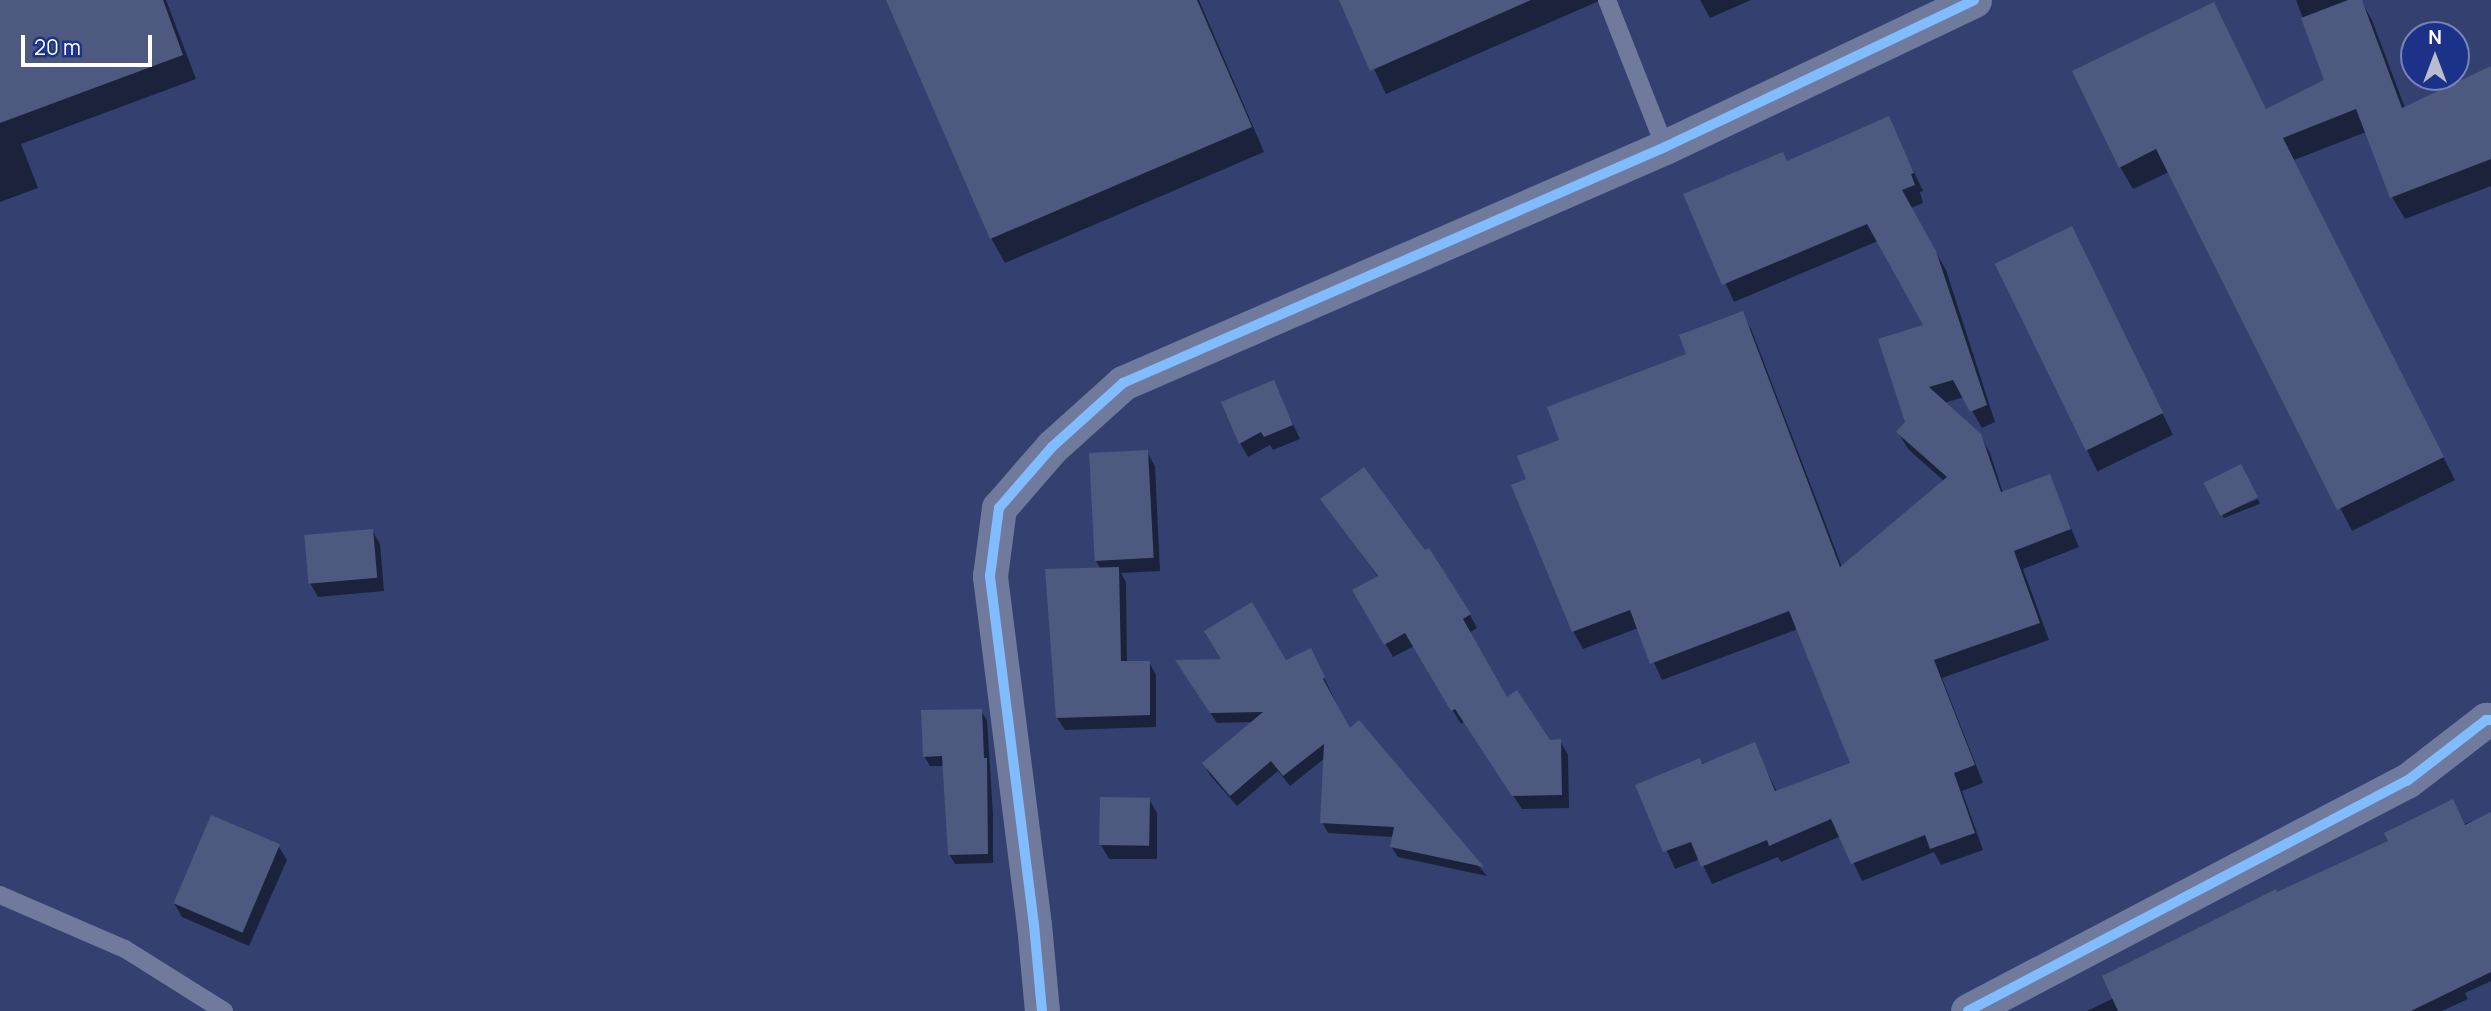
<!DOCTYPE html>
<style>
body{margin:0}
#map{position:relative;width:2491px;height:1011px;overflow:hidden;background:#344170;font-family:Manrope,sans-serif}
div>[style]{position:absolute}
.shadow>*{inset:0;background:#0007;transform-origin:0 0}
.building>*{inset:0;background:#4e597f;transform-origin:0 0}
.service>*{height:18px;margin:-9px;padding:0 9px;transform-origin:9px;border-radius:9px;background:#707a9d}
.minor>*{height:35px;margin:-17.5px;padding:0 17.5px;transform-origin:17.5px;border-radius:17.5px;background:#707a9d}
.cycleway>*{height:10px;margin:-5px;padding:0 5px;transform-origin:5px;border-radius:5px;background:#80bcff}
span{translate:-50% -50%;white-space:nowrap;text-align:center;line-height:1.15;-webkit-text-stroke:6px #1c3289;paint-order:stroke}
.north{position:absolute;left:2400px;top:21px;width:70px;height:70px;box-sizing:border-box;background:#1c3289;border:2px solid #7784b8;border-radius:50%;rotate:0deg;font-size:19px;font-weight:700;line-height:28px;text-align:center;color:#fff}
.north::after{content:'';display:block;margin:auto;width:24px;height:32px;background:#b8bccd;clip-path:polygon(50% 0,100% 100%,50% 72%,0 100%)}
.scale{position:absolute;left:21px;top:35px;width:131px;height:32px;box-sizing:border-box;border:4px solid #fff;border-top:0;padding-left:9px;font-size:21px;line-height:24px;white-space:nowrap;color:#fff;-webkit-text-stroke:5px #1c3289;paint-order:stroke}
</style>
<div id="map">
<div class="shadow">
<i style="clip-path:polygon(0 0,166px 0,196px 79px,21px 144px,38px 188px,0 202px)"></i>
<i style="clip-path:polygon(888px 0,1199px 0,1264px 152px,1005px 263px,991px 238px)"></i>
<i style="clip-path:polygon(1341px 0,1599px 0,1599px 1px,1386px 94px)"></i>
<i style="clip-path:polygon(1700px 0,1751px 0,1710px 18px)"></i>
<i style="clip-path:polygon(2296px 0,2361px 0,2372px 20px,2405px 108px,2491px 68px,2491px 186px,2405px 219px,2392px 197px,2366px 132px,2294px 160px,2455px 480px,2352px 531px,2169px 172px,2133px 189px,2120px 167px,2213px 4px,2267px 111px,2326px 81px)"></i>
<i style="clip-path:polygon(1888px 118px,1923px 191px,1920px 192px,1923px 203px,1911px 208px,1946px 270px,1995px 422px,1982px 428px,1964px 397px,1944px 403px,1980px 435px,1990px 453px,2003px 493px,2049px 476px,2079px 547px,2023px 569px,2049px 640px,1942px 678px,1983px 783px,1962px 791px,1983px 850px,1941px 865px,1934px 852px,1862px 881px,1841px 836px,1781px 862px,1778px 857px,1712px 884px,1700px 859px,1675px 869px,1638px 786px,1754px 745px,1777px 792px,1852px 764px,1798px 629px,1662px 680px,1638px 628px,1583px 649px,1573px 631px,1528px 480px,1561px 441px,1689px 355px,1742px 313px,1752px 331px,1842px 567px,1944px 481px,1908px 449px,1898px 432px,1907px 423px,1925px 326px,1878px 241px,1734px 302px,1686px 195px,1787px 163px)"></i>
<i style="left:2072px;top:228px;width:230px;height:84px;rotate:64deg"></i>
<i style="clip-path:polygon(1273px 382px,1300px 439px,1273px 450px,1270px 445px,1248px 457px,1240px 443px)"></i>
<i style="clip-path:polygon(1147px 452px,1155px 466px,1160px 571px,1121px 573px,1126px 582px,1127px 663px,1149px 662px,1156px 675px,1156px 727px,1065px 730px,1057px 718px,1101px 569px,1095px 560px)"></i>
<i style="clip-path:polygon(1322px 499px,1470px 615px,1477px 628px,1469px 633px,1507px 699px,1550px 742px,1560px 741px,1568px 755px,1569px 808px,1522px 809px,1464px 722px,1461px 724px,1414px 646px,1393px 657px,1355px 591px,1378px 577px)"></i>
<i style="left:2258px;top:499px;width:5px;height:39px;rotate:68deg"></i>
<i style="clip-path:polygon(372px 530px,380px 544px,384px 591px,318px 597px,310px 583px)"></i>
<i style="clip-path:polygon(1316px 661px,1350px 731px,1359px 723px,1487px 876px,1398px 857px,1391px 846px,1393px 837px,1328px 833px,1322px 822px,1325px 758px,1290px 786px,1278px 771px,1237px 806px,1210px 775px,1204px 764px,1253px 722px,1217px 723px,1183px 671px)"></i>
<i style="clip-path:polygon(981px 711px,987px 720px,993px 814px,993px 863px,955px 864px,949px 854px,944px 766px,930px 766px,924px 756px)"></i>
<i style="clip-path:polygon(1149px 799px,1157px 813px,1157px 859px,1109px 859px,1101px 845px)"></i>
<i style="clip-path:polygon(2491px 814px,2491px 981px,2465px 993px,2468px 999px,2442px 1011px,2087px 1011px,2114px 998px,2277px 895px)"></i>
<i style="clip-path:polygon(279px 847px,287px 860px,249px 946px,182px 917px,174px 903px)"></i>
</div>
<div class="building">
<i style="clip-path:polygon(0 0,163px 0,183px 55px,0 123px)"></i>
<i style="clip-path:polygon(886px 0,1197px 0,1252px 127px,990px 239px)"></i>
<i style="clip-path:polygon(1339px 0,1531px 0,1370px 71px)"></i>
<i style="clip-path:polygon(2348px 0,2362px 0,2402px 108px,2491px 66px,2491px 159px,2390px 198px,2356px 109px,2283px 138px,2444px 457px,2337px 510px,2156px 149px,2119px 168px,2072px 71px,2214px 2px,2266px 109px,2324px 80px,2301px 18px)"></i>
<i style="clip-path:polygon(1889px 116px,1914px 173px,1911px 174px,1915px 185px,1902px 190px,1936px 251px,1987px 405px,1970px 412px,1953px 380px,1929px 387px,1981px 434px,2001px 492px,2050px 474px,2071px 529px,2014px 551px,2040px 623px,1934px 660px,1975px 765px,1954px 773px,1975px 833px,1930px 849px,1925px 835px,1851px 864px,1831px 819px,1769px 846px,1767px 840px,1701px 867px,1691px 842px,1663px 852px,1635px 785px,1700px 758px,1702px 764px,1755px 742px,1775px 791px,1850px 763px,1789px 611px,1650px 664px,1630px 610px,1572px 632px,1511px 485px,1526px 479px,1517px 456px,1559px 440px,1547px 407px,1686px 354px,1679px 335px,1743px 311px,1840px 567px,1947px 477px,1896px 432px,1905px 422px,1878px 339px,1923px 325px,1867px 224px,1722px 285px,1683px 194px,1783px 152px,1787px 161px)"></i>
<i style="left:2072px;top:226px;width:208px;height:86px;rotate:64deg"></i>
<i style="clip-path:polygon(1274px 380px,1293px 425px,1264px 437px,1261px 432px,1239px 444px,1221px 402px)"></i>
<i style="left:1148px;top:450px;width:108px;height:59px;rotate:87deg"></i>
<i style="left:2241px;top:464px;width:37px;height:42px;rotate:63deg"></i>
<i style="clip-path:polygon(1364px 467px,1425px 550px,1429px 548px,1471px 614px,1463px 619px,1507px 697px,1517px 690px,1550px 740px,1561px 739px,1562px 795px,1512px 796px,1455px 709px,1451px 711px,1405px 633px,1384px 645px,1352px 590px,1378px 576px,1320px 499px)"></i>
<i style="left:373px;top:529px;width:49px;height:69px;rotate:85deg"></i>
<i style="clip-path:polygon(1119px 567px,1121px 661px,1150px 661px,1150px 715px,1056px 718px,1045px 569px)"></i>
<i style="clip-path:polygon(1252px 602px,1286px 660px,1311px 648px,1325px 677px,1323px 679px,1350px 728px,1359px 720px,1484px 867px,1390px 847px,1394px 827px,1320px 823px,1324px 744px,1283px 776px,1271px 761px,1230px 796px,1202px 763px,1263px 712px,1210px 713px,1175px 660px,1221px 659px,1204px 631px)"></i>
<i style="clip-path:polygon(982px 709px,984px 758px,987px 758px,988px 854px,948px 855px,942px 756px,923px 757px,921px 710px)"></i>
<i style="left:1100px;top:797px;width:50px;height:48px;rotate:1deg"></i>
<i style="clip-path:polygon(2453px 799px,2465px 825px,2491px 812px,2491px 972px,2411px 1011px,2118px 1011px,2102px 976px,2276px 889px,2277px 892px,2388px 841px,2384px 833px)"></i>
<i style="left:211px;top:815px;width:75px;height:96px;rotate:23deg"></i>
</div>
<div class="service">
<i style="left:1607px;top:0;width:158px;rotate:68.5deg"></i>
<i style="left:0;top:895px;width:136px;rotate:23.4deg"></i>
<i style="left:125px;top:949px;width:117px;rotate:32.1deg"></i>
</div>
<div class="minor">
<i style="left:1042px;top:1011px;width:86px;rotate:-95.3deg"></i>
<i style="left:1034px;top:925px;width:352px;rotate:-97.2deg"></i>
<i style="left:990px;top:576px;width:69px;rotate:-82.5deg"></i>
<i style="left:999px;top:508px;width:81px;rotate:-49deg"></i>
<i style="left:1052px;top:447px;width:96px;rotate:-42deg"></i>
<i style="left:1123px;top:383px;width:591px;rotate:-23.53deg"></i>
<i style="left:1665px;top:147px;width:342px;rotate:-25.4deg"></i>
<i style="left:1968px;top:1011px;width:496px;rotate:-27.7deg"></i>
<i style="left:2407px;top:781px;width:100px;rotate:-37.7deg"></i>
<i style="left:2486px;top:720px;width:5px"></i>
</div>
<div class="cycleway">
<i style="left:1042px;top:1011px;width:86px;rotate:-95.3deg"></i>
<i style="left:1034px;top:925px;width:352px;rotate:-97.2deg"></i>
<i style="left:990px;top:576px;width:69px;rotate:-82.5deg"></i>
<i style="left:999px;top:508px;width:81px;rotate:-49deg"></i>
<i style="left:1052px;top:447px;width:96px;rotate:-42deg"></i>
<i style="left:1123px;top:383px;width:591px;rotate:-23.53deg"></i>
<i style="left:1665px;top:147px;width:342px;rotate:-25.4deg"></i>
<i style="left:1968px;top:1011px;width:496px;rotate:-27.7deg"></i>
<i style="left:2407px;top:781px;width:100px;rotate:-37.7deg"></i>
<i style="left:2486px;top:720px;width:5px"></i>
</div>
<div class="north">N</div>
<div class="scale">20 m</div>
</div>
